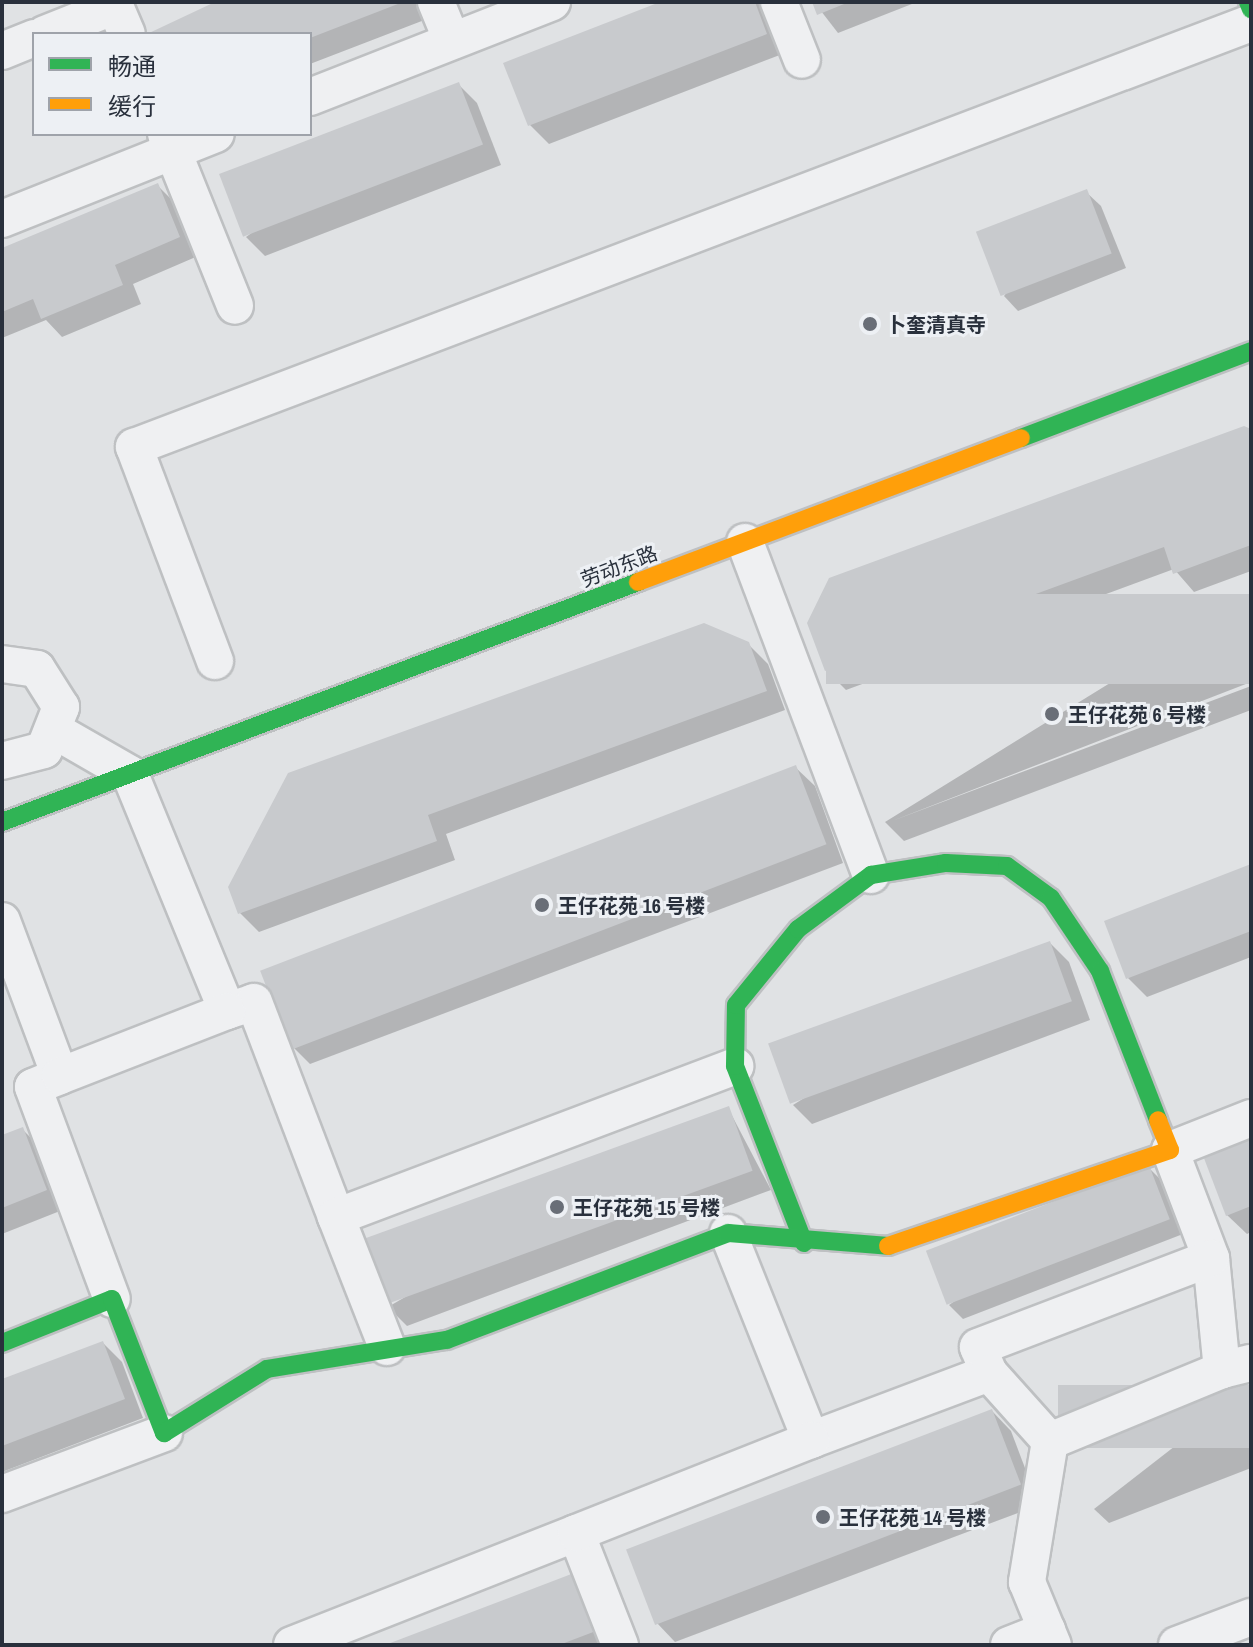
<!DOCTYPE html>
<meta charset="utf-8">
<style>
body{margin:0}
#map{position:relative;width:1253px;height:1647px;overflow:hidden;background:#e0e2e4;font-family:"Archivo Narrow","Noto Sans SC",sans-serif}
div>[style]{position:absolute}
.shadow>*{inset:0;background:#0003}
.building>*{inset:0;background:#c8cacd;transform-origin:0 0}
.roads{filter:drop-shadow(2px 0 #bec0c2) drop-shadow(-2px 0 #bec0c2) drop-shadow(0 2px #bec0c2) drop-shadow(0 -2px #bec0c2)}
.street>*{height:36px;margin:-18px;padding:0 18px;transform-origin:18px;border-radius:18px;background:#eff0f2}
.fast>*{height:18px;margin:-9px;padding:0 9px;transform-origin:9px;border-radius:9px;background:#30b455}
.slow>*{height:18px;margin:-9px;padding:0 9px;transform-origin:9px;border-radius:9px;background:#ff9f0a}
.dots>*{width:22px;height:22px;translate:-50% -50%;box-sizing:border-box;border:4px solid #edf0f4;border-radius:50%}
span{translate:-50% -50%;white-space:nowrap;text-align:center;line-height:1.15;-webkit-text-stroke:6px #edf0f4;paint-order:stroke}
.poi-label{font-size:20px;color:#29303c;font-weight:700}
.left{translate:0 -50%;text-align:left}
.street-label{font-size:20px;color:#29303c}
.frame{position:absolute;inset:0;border:4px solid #29303c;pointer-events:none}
.legend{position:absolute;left:32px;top:32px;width:280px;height:104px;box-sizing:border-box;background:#edf0f4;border:2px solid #9fa3aa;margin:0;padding:10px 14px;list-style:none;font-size:24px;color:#29303c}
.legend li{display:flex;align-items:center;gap:16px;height:40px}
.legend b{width:40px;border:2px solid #9fa3aa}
</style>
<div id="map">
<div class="shadow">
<i style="clip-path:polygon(221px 2px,420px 2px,427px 19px,310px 64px,310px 34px,149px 34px)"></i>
<i style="clip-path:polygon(666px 2px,765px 2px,785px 53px,549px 144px,530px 125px)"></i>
<i style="clip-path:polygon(814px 2px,917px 2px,838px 33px)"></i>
<i style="clip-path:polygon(458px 84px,477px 103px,501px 165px,265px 256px,246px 237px)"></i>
<i style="clip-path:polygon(158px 186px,177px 205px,198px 256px,133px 284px,141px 304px,62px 337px,46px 320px,2px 338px,2px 250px)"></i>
<i style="clip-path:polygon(1086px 192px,1101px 206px,1126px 268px,1018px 311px,1004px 296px)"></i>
<i style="clip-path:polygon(1251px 431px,1251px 571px,1194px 592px,1174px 569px,846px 690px,826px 670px)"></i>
<i style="clip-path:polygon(1251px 596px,1251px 682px,892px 821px,1251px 686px,1251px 710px,904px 841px,885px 822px)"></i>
<i style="clip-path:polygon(748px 644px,768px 664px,785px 710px,446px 834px,455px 860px,259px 932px,240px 913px)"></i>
<i style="clip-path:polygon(795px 767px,815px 786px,843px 863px,310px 1064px,291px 1045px)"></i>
<i style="clip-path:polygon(1251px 867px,1251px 957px,1147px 997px,1128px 978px)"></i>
<i style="clip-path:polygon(1050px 943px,1069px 962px,1090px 1020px,812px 1124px,793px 1105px)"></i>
<i style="clip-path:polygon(728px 1108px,771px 1190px,407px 1326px,388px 1307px)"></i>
<i style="clip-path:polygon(22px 1129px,42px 1149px,65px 1209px,2px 1234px,2px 1137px)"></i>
<i style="clip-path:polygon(1251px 1138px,1251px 1232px,1247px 1234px,1227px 1215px)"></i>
<i style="clip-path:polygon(1148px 1167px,1163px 1182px,1183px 1234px,963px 1319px,949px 1305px)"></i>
<i style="clip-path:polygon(103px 1343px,122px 1362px,143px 1418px,2px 1472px,2px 1381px)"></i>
<i style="clip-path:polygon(1251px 1387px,1251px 1468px,1109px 1523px,1094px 1509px)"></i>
<i style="clip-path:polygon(992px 1411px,1011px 1431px,1039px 1505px,675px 1642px,656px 1622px)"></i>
<i style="clip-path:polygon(574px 1576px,612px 1645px,390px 1645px)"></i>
</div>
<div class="building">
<i style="clip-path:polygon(215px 2px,403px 2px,310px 38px,147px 34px)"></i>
<i style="clip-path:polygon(660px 2px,755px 2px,767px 34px,528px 126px,503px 63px)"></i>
<i style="clip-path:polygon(812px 2px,849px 2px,817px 15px)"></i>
<i style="left:459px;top:82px;width:67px;height:257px;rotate:69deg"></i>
<i style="clip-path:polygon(158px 183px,180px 237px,115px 265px,123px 285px,41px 319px,33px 299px,2px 312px,2px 248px)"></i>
<i style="left:1087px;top:189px;width:69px;height:119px;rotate:69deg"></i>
<i style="clip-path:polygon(1244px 426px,1251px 429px,1251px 545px,1173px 574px,1164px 547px,825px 671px,807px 623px,829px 578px)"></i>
<i style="left:1251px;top:594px;width:90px;height:425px;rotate:90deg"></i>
<i style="clip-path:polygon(704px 623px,749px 642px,767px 691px,428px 815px,437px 841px,238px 914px,228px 887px,288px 773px)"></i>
<i style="left:796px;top:765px;width:85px;height:574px;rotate:69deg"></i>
<i style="clip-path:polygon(1251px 864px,1251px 931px,1126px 979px,1104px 921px)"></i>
<i style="left:1050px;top:941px;width:64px;height:300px;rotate:70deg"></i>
<i style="left:729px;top:1106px;width:69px;height:392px;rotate:70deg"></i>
<i style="clip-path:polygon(23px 1127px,47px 1190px,2px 1208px,2px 1135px)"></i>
<i style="clip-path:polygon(1251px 1136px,1251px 1206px,1226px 1216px,1202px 1153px)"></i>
<i style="left:1149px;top:1165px;width:58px;height:239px;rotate:69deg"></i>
<i style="clip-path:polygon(103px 1341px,125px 1399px,2px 1446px,2px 1379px)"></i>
<i style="left:1251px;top:1385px;width:63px;height:193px;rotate:90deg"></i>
<i style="left:992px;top:1409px;width:81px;height:392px;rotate:69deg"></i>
<i style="clip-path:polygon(574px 1573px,596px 1631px,559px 1645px,385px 1645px)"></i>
</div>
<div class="roads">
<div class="street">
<i style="left:436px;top:2px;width:42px;rotate:67.7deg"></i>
<i style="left:779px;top:2px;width:62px;rotate:68.4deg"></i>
<i style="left:45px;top:34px;width:75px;rotate:-21.8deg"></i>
<i style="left:115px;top:6px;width:30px;rotate:67deg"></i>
<i style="left:2px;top:51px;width:35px;rotate:-22deg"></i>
<i style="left:310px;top:97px;width:260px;rotate:-21.4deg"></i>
<i style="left:166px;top:134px;width:185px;rotate:68.1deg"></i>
<i style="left:2px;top:219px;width:230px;rotate:-21.7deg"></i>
<i style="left:745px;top:542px;width:356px;rotate:69.3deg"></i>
<i style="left:215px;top:661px;width:229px;rotate:-110.7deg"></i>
<i style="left:134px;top:447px;width:1195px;rotate:-20.79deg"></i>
<i style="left:2px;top:664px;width:35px;rotate:8deg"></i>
<i style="left:37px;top:669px;width:45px;rotate:57.7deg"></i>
<i style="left:61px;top:707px;width:46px;rotate:111.6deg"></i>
<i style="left:44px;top:750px;width:43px;rotate:165.3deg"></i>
<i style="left:57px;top:732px;width:84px;rotate:29.9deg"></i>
<i style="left:130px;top:774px;width:256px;rotate:67.7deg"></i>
<i style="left:227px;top:1011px;width:28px;rotate:-18deg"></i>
<i style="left:254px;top:1002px;width:230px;rotate:69.1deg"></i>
<i style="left:2px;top:921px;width:165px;rotate:69.5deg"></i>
<i style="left:60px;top:1076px;width:29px;rotate:158deg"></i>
<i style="left:33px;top:1087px;width:226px;rotate:69.6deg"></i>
<i style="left:60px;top:1076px;width:179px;rotate:-21.3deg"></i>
<i style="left:1251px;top:1118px;width:87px;rotate:158.4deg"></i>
<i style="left:1170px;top:1150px;width:116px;rotate:69.2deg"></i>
<i style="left:1211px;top:1258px;width:113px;rotate:84.4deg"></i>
<i style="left:1222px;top:1370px;width:30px;rotate:-14deg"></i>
<i style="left:728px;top:1233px;width:223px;rotate:68.2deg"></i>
<i style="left:811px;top:1440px;width:190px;rotate:-20.6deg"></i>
<i style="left:989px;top:1373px;width:28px;rotate:-113deg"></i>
<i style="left:978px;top:1347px;width:249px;rotate:-20.9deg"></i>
<i style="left:387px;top:1347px;width:140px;rotate:-111.4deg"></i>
<i style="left:336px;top:1217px;width:427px;rotate:-20.7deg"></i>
<i style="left:989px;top:1373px;width:91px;rotate:48.1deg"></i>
<i style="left:1050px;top:1441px;width:186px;rotate:-22.4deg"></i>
<i style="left:1050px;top:1441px;width:143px;rotate:99.3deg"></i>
<i style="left:1027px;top:1582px;width:68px;rotate:67.6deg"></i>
<i style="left:2px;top:1494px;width:173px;rotate:-20.6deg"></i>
<i style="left:292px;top:1645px;width:305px;rotate:-21.5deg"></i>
<i style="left:620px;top:1645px;width:120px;rotate:-111.4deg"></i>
<i style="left:576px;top:1533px;width:253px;rotate:-21.6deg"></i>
<i style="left:1009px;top:1645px;width:41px;rotate:-21.5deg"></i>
<i style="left:1177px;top:1645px;width:79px;rotate:-20.7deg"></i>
</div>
<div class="fast">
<i style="left:1248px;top:2px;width:8px;rotate:67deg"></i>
<i style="left:1021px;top:438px;width:246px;rotate:-20.7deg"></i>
<i style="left:2px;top:822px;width:680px;rotate:-20.67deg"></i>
<i style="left:804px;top:1243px;width:190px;rotate:-111.3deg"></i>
<i style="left:735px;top:1066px;width:61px;rotate:-89.1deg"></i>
<i style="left:736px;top:1005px;width:98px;rotate:-50.8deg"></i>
<i style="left:798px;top:929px;width:91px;rotate:-36.5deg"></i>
<i style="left:871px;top:875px;width:76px;rotate:-9.1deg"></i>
<i style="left:946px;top:863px;width:61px;rotate:2.8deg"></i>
<i style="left:1007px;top:866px;width:54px;rotate:36deg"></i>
<i style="left:1051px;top:898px;width:88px;rotate:56.1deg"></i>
<i style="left:1100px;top:971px;width:160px;rotate:68.7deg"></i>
<i style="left:2px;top:1343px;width:118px;rotate:-21.8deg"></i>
<i style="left:112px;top:1299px;width:144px;rotate:68.8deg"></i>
<i style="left:164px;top:1433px;width:121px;rotate:-31.9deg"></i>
<i style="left:267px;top:1369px;width:182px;rotate:-9.2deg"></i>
<i style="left:447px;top:1340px;width:301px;rotate:-20.8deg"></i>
<i style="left:728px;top:1233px;width:161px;rotate:4.6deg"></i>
</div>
<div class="slow">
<i style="left:638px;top:582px;width:409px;rotate:-20.6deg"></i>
<i style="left:888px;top:1246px;width:298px;rotate:-18.8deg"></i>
<i style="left:1170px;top:1150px;width:32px;rotate:-112deg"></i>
</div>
</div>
<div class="dots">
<i style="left:870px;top:324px;background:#696e77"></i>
<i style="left:1052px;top:714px;background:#696e77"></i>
<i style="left:542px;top:905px;background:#696e77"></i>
<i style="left:557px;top:1207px;background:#696e77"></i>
<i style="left:823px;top:1517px;background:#696e77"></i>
</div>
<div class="poi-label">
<span class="left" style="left:886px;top:324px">卜奎清真寺</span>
<span class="left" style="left:1068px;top:714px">王仔花苑 6 号楼</span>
<span class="left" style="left:558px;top:905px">王仔花苑 16 号楼</span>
<span class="left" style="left:573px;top:1207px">王仔花苑 15 号楼</span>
<span class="left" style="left:839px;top:1517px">王仔花苑 14 号楼</span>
</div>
<div class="street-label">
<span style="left:619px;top:566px;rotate:-21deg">劳动东路</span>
</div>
<div class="frame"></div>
<ul class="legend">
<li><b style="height:10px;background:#30b455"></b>畅通</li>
<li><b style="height:10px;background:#ff9f0a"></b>缓行</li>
</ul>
</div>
